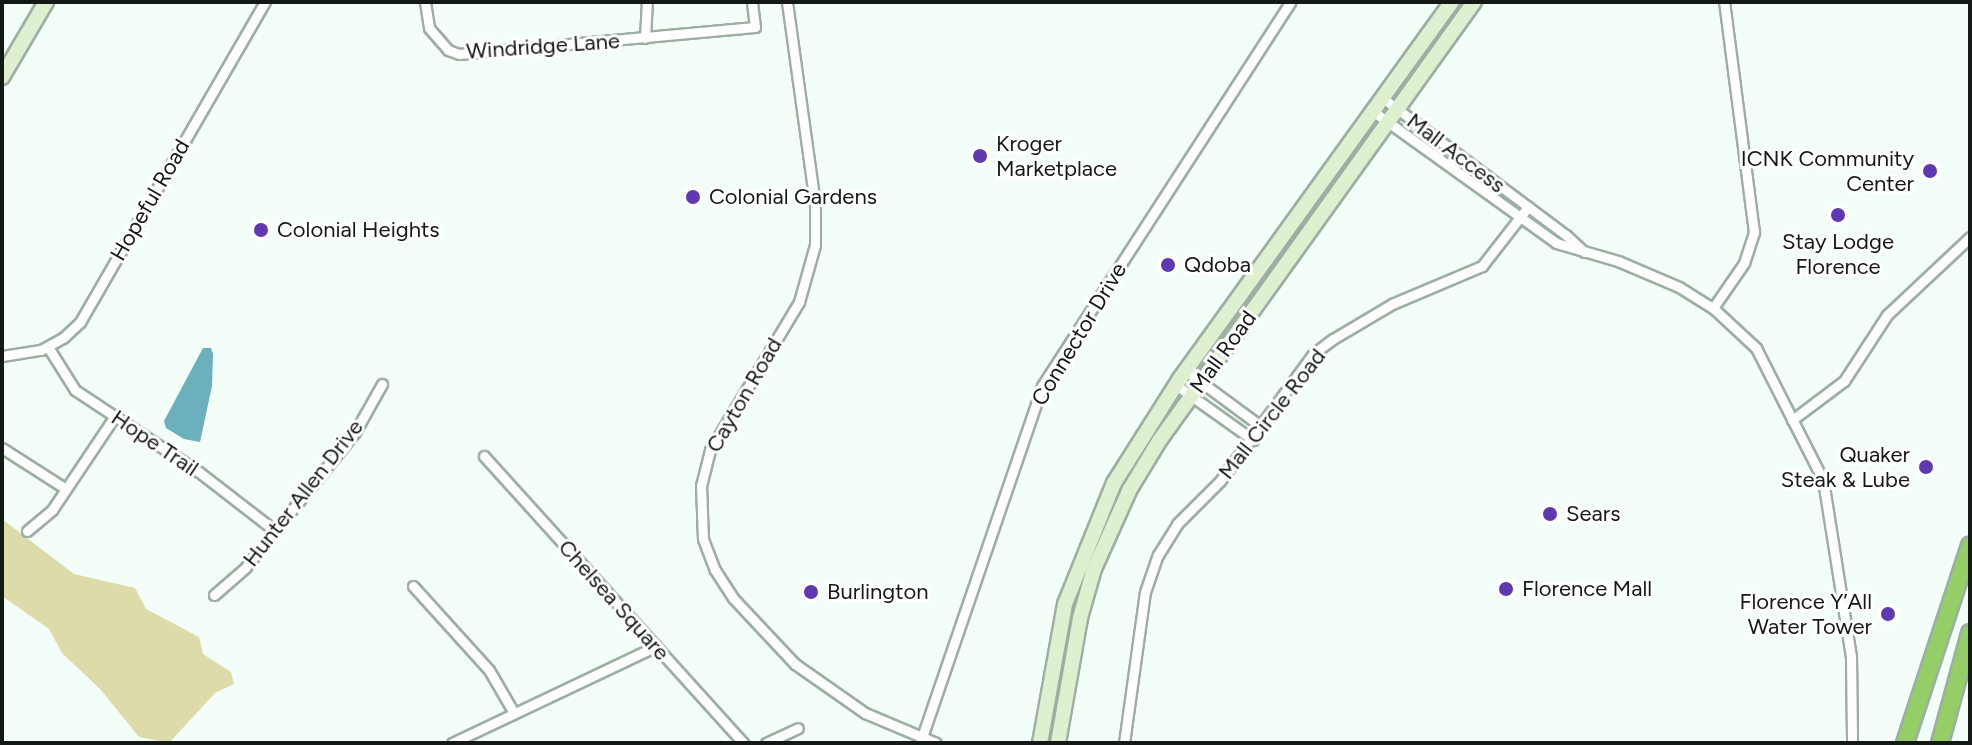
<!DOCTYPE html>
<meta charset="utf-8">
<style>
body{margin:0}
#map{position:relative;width:1972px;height:745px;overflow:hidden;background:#f3fef8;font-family:Figtree,sans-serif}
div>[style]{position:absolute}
.green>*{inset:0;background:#dddbaa}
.water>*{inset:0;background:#6cafbd}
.roads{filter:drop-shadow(2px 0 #9daea3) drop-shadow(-2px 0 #9daea3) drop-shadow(0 2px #9daea3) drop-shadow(0 -2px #9daea3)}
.minor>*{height:9px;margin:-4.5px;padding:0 4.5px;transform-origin:4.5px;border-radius:4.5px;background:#fff}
.secondary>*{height:14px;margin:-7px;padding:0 7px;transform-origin:7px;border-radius:7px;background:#dff0d1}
.motorway>*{height:16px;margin:-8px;padding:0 8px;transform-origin:8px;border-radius:8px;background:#95ce66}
.dots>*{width:22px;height:22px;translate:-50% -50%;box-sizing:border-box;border:4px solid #fff;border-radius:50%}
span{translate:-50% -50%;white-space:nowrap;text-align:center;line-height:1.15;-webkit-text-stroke:6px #fff;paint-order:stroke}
.street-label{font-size:22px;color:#131915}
.poi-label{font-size:22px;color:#131915}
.left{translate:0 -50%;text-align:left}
.right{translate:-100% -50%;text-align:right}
.frame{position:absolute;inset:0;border:4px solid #131915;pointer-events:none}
</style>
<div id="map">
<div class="green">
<i style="clip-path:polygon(2px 519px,74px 574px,135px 588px,146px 609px,199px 637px,203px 654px,231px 672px,234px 684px,215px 693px,169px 743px,139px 737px,100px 689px,62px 653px,49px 629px,2px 596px)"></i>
</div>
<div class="water">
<i style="clip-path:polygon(203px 348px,211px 348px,213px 354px,212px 386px,200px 442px,184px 439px,166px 428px,164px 421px)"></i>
</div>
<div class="roads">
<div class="minor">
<i style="left:425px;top:2px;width:26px;rotate:81deg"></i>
<i style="left:429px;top:28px;width:29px;rotate:49deg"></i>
<i style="left:448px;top:50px;width:12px;rotate:20deg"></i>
<i style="left:459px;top:54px;width:297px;rotate:-5.2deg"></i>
<i style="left:755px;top:27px;width:25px;rotate:-97deg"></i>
<i style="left:787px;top:2px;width:205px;rotate:82.1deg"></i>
<i style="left:815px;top:205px;width:40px;rotate:90deg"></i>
<i style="left:815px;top:245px;width:59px;rotate:105.7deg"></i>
<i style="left:799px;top:302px;width:173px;rotate:121deg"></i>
<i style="left:710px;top:450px;width:36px;rotate:104deg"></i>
<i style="left:701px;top:485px;width:54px;rotate:87.9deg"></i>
<i style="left:703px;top:539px;width:33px;rotate:69deg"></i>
<i style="left:715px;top:570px;width:33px;rotate:57deg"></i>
<i style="left:733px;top:598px;width:91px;rotate:46.8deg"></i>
<i style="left:795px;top:664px;width:85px;rotate:35deg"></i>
<i style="left:865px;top:713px;width:77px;rotate:22.9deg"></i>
<i style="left:645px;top:38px;width:36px;rotate:-87deg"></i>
<i style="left:1384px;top:99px;width:227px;rotate:36.8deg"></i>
<i style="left:1566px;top:235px;width:25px;rotate:43deg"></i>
<i style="left:1374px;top:112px;width:224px;rotate:35.7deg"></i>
<i style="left:1556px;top:243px;width:65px;rotate:16.2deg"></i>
<i style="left:1618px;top:261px;width:66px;rotate:23.1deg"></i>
<i style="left:1679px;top:287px;width:40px;rotate:32deg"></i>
<i style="left:1713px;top:308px;width:59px;rotate:42.9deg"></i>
<i style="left:1756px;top:348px;width:148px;rotate:63.1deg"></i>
<i style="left:1823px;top:480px;width:178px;rotate:81deg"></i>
<i style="left:1851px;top:656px;width:87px;rotate:89.3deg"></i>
<i style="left:1713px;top:308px;width:55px;rotate:-55.4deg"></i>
<i style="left:1744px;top:263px;width:33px;rotate:-72deg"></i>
<i style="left:1754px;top:232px;width:232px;rotate:-97.4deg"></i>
<i style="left:48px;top:347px;width:51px;rotate:57.9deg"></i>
<i style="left:75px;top:390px;width:149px;rotate:33.5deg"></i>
<i style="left:199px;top:472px;width:95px;rotate:37.7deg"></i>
<i style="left:2px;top:356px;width:39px;rotate:-9deg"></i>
<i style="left:41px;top:350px;width:25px;rotate:-29deg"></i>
<i style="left:63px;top:338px;width:23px;rotate:-43deg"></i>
<i style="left:80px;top:322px;width:370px;rotate:-60deg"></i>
<i style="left:1186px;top:371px;width:94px;rotate:36.4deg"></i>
<i style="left:1176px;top:385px;width:95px;rotate:35.5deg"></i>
<i style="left:1792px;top:420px;width:65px;rotate:-36.9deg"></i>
<i style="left:1844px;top:381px;width:79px;rotate:-56.9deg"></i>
<i style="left:1887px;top:315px;width:114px;rotate:-43.2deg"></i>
<i style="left:2px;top:448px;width:76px;rotate:32.6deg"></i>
<i style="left:484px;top:456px;width:387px;rotate:47.9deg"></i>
<i style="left:27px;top:531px;width:33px;rotate:-40deg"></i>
<i style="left:52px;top:510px;width:113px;rotate:-56.2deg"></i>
<i style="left:413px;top:586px;width:113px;rotate:47.9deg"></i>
<i style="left:489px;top:670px;width:50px;rotate:59.8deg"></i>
<i style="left:214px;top:595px;width:41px;rotate:-41.1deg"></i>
<i style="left:245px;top:568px;width:175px;rotate:-51deg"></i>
<i style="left:355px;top:432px;width:55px;rotate:-60.6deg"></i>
<i style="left:452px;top:743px;width:226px;rotate:-25.4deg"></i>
<i style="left:766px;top:743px;width:35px;rotate:-25deg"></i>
<i style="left:920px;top:743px;width:377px;rotate:-71.1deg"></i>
<i style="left:1042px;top:386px;width:457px;rotate:-57.1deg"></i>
<i style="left:1124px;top:743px;width:152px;rotate:-82.1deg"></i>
<i style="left:1145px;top:592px;width:39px;rotate:-71deg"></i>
<i style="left:1158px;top:555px;width:36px;rotate:-58deg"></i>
<i style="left:1177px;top:524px;width:61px;rotate:-45deg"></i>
<i style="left:1220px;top:481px;width:157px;rotate:-53.8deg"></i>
<i style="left:1313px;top:354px;width:25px;rotate:-37deg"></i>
<i style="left:1333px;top:339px;width:69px;rotate:-30.7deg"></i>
<i style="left:1392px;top:304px;width:98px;rotate:-22.9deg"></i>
<i style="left:1482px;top:266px;width:75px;rotate:-52.1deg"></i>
</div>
<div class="secondary">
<i style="left:2px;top:77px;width:87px;rotate:-59.6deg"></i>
<i style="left:1040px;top:743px;width:141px;rotate:-79.8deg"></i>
<i style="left:1065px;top:604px;width:131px;rotate:-68deg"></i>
<i style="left:1114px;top:483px;width:122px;rotate:-57.7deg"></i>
<i style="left:1179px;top:380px;width:466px;rotate:-54.2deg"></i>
<i style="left:1058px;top:743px;width:127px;rotate:-80deg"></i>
<i style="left:1080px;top:618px;width:51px;rotate:-74.1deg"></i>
<i style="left:1094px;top:569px;width:88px;rotate:-65.8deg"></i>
<i style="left:1130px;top:489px;width:56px;rotate:-58.9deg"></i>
<i style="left:1159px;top:441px;width:540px;rotate:-54.34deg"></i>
</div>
<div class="motorway">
<i style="left:1905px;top:743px;width:208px;rotate:-71.8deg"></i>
<i style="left:1940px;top:743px;width:114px;rotate:-74.7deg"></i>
</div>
</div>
<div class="dots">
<i style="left:980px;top:156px;background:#5f39b2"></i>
<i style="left:1930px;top:171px;background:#5f39b2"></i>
<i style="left:693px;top:197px;background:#5f39b2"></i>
<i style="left:1838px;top:215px;background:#5f39b2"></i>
<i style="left:261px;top:230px;background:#5f39b2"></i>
<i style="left:1168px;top:265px;background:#5f39b2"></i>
<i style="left:1926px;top:467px;background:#5f39b2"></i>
<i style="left:1550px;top:514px;background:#5f39b2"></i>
<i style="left:1506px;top:589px;background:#5f39b2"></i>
<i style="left:811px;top:592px;background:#5f39b2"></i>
<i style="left:1888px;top:614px;background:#5f39b2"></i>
</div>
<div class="street-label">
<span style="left:543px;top:46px;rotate:-4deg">Windridge Lane</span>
<span style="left:1456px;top:153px;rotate:37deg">Mall Access</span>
<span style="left:150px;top:200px;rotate:-60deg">Hopeful Road</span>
<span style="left:1079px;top:334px;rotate:-59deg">Connector Drive</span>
<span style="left:1223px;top:352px;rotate:-54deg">Mall Road</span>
<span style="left:744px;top:395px;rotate:-60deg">Cayton Road</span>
<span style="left:1272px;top:414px;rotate:-52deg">Mall Circle Road</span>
<span style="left:155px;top:443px;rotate:34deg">Hope Trail</span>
<span style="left:303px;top:493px;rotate:-52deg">Hunter Allen Drive</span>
<span style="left:614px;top:600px;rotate:48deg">Chelsea Square</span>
</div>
<div class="poi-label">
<span class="left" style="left:996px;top:156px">Kroger<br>Marketplace</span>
<span class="right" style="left:1914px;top:171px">ICNK Community<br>Center</span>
<span class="left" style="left:709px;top:197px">Colonial Gardens</span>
<span class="left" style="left:277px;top:230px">Colonial Heights</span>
<span style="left:1838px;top:254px">Stay Lodge<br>Florence</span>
<span class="left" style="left:1184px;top:265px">Qdoba</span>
<span class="right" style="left:1910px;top:467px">Quaker<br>Steak &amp; Lube</span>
<span class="left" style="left:1566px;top:514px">Sears</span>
<span class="left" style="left:1522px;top:589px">Florence Mall</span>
<span class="left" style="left:827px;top:592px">Burlington</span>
<span class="right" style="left:1872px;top:614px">Florence Y’All<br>Water Tower</span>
</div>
<div class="frame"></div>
</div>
